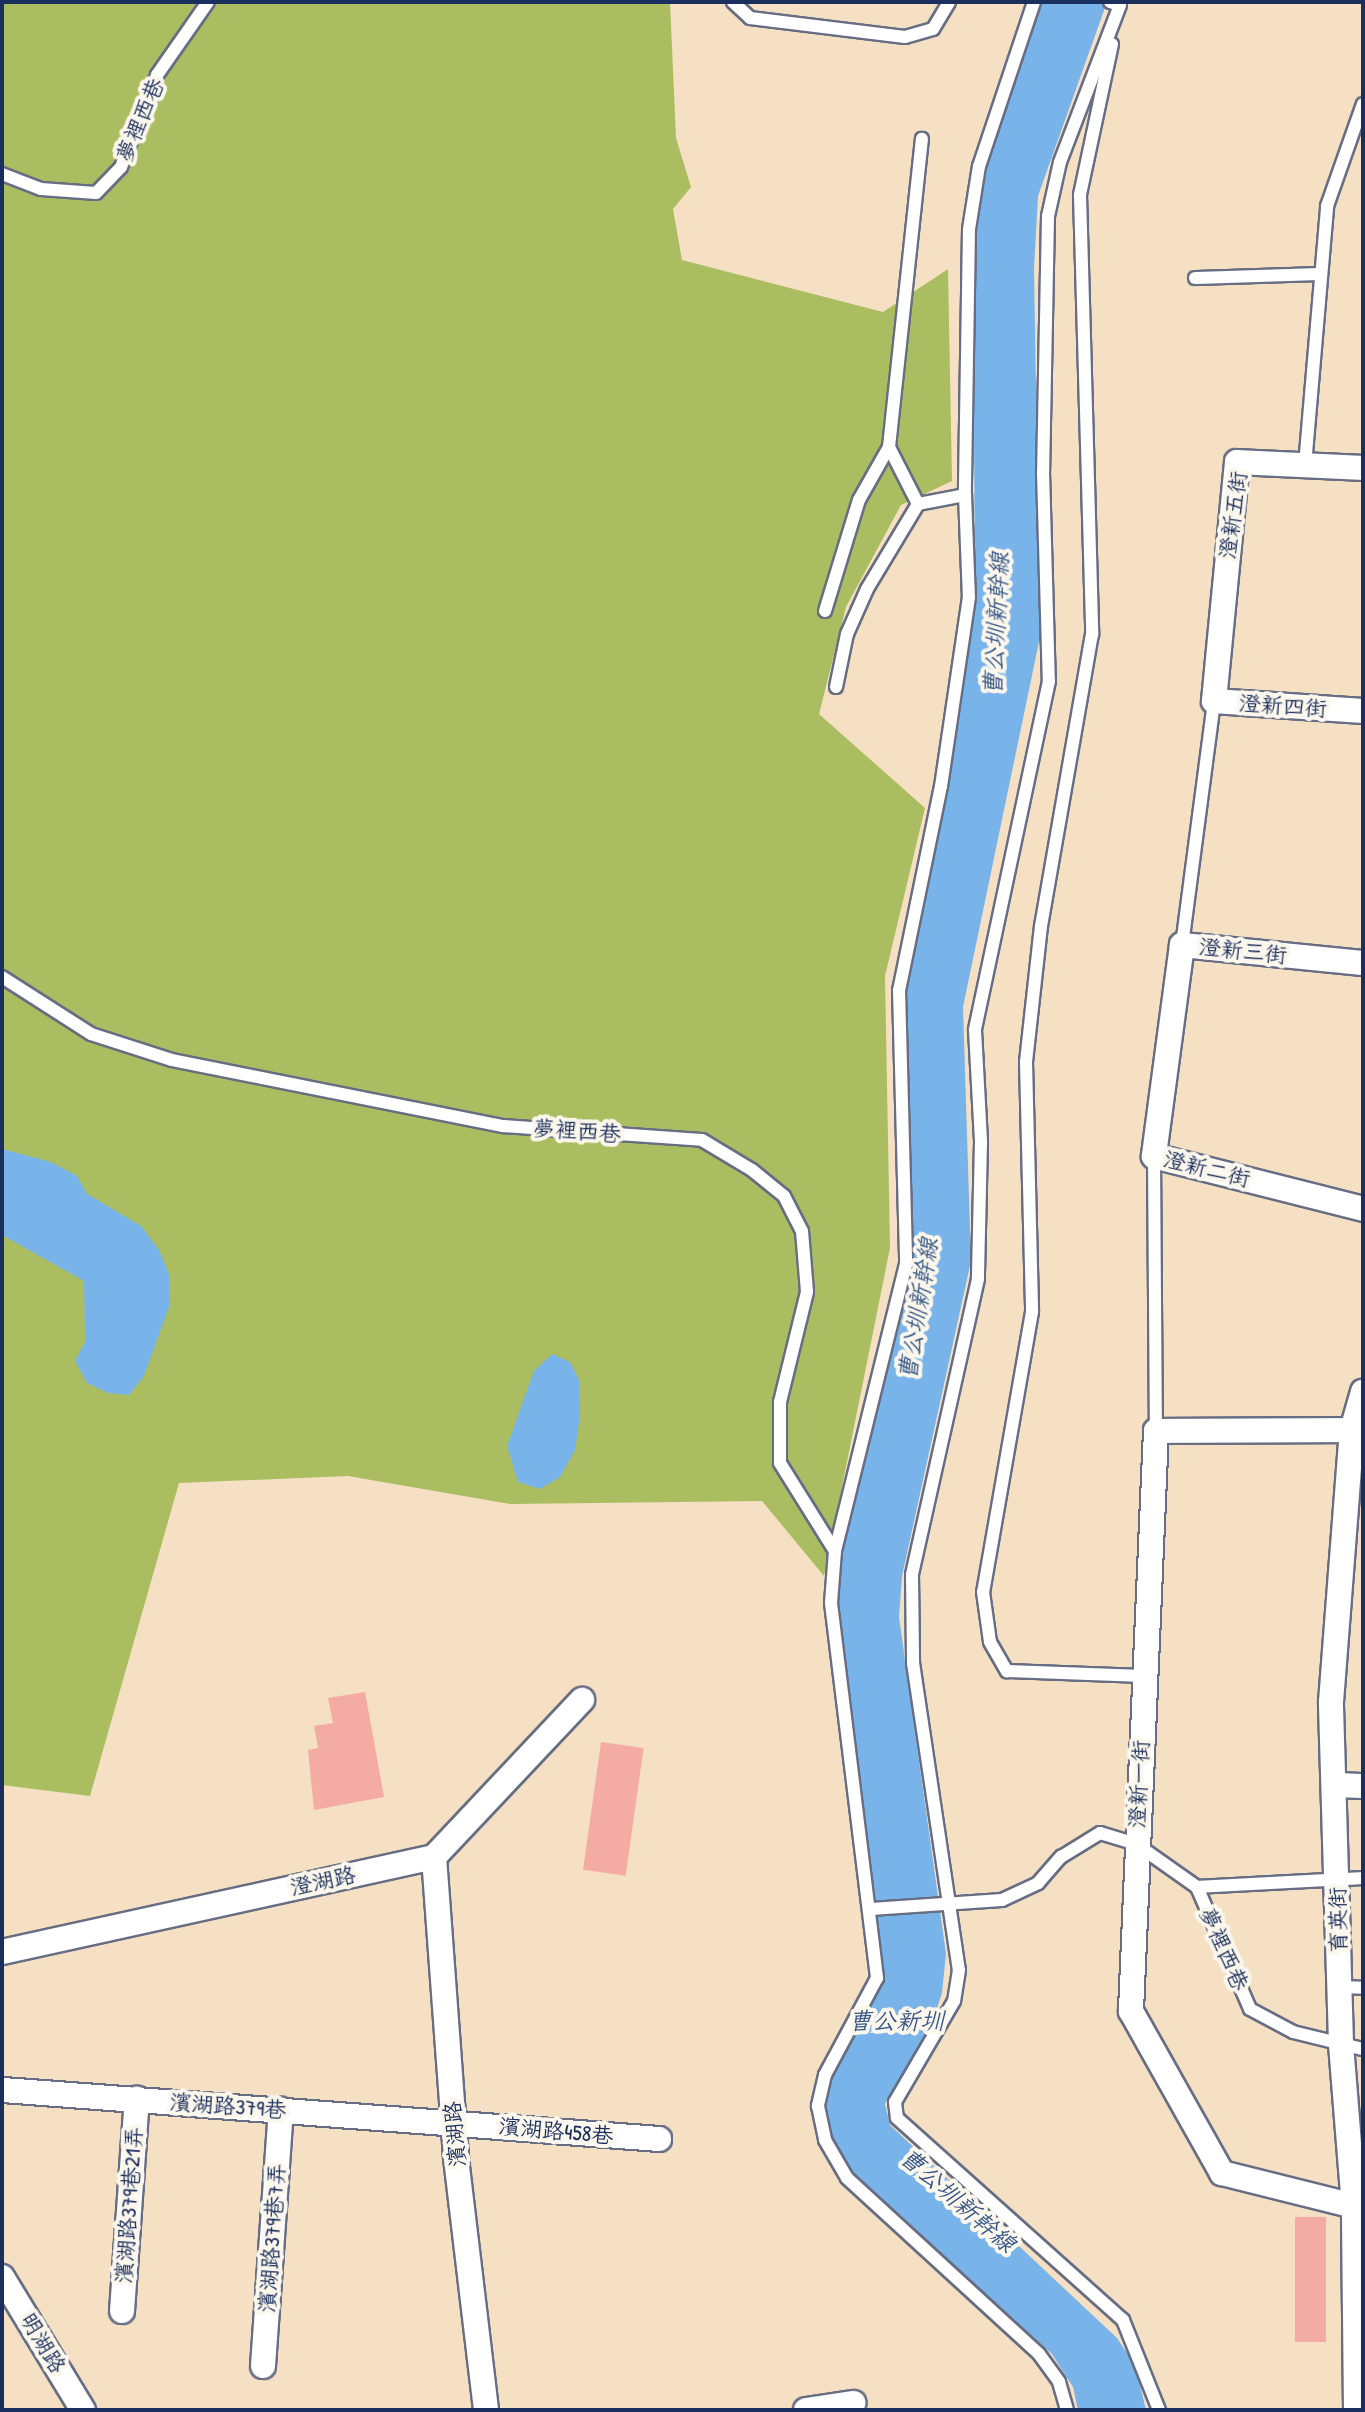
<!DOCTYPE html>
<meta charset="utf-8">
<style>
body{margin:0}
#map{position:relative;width:1365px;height:2412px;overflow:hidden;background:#f5e0c4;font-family:"Patrick Hand","LXGW WenKai TC",sans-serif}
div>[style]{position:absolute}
.green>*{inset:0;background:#abbd61}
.water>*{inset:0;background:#78b3e9}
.building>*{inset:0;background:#f4aba4;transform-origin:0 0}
.roads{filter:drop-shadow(2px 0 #676d82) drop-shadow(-2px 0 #676d82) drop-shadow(0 2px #676d82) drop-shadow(0 -2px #676d82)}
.service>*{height:12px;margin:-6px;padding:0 6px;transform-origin:6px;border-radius:6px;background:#fff}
.minor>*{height:24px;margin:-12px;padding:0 12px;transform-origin:12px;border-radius:12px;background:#fff}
span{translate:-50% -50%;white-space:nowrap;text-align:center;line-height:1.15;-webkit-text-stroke:8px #fbf7ec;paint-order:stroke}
.street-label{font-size:22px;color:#1b2f5e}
.water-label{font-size:24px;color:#375788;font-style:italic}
.frame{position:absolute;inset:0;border:4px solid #1b2f5e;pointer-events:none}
</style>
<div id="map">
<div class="green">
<i style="clip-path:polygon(2px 2px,670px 2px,676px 138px,691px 187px,673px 209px,682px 260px,883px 312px,948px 269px,952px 481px,901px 505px,846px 607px,819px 714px,925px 808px,885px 976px,890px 1248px,824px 1576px,762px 1501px,510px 1504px,348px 1476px,179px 1483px,90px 1796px,2px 1785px)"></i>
</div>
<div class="water">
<i style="clip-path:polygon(1038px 2px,1107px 2px,1038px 196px,1034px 269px,1040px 637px,963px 1007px,971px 1261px,902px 1576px,899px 1617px,946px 1954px,942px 1993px,928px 2035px,885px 2104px,890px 2125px,1117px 2338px,1135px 2365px,1146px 2410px,1078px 2410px,1073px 2387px,1052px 2354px,851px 2175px,830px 2138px,823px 2109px,828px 2080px,881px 1973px,836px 1610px,843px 1548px,910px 1283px,903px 992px,975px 609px,973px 229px,982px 168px)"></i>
<i style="clip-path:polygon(2px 1149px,51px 1162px,77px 1176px,87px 1194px,141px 1226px,159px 1250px,169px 1274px,170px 1304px,144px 1376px,129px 1395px,108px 1393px,87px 1383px,75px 1361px,85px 1342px,84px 1281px,2px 1235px)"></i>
<i style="clip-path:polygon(552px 1354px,570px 1362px,579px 1380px,580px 1416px,575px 1450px,560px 1477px,540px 1489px,518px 1482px,507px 1446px,534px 1371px)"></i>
</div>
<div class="building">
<i style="clip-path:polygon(365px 1692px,384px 1797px,314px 1810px,308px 1750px,318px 1748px,314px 1726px,333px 1723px,328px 1698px)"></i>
<i style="left:601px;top:1742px;width:43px;height:129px;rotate:8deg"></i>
<i style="left:1295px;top:2217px;width:31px;height:125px"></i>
</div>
<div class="roads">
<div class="service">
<i style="left:733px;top:2px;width:23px;rotate:43deg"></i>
<i style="left:750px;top:18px;width:156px;rotate:7deg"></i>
<i style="left:905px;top:37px;width:29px;rotate:-16deg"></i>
<i style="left:933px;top:29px;width:31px;rotate:-59deg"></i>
<i style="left:1034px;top:2px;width:173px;rotate:108.5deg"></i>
<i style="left:979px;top:166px;width:64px;rotate:99deg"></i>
<i style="left:969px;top:229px;width:266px;rotate:90.9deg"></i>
<i style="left:965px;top:495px;width:102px;rotate:87.8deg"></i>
<i style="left:969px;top:597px;width:191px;rotate:98.4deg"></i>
<i style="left:941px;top:786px;width:208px;rotate:101.6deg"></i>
<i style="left:899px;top:990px;width:274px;rotate:88.5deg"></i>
<i style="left:906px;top:1264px;width:296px;rotate:103.9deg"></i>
<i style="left:835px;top:1551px;width:52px;rotate:94.4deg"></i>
<i style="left:831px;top:1603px;width:378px;rotate:83deg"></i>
<i style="left:877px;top:1978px;width:110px;rotate:118.2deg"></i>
<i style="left:825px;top:2075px;width:32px;rotate:103deg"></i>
<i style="left:818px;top:2106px;width:35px;rotate:78deg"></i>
<i style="left:825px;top:2140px;width:44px;rotate:59.9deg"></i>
<i style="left:847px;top:2178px;width:260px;rotate:42.5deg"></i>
<i style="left:1039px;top:2354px;width:34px;rotate:54deg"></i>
<i style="left:1059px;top:2382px;width:29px;rotate:74deg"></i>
<i style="left:1110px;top:2px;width:10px;rotate:17deg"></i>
<i style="left:1120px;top:5px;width:168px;rotate:110.9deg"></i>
<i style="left:1060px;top:162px;width:55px;rotate:102.5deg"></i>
<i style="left:1048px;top:216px;width:256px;rotate:91.1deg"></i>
<i style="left:1043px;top:472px;width:209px;rotate:88.4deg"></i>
<i style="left:1049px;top:681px;width:357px;rotate:102deg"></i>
<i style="left:975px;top:1030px;width:112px;rotate:86.9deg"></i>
<i style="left:981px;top:1142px;width:137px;rotate:91.3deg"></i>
<i style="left:978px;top:1279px;width:303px;rotate:102.6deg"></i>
<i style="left:912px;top:1575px;width:88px;rotate:89.3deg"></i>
<i style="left:913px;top:1663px;width:310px;rotate:81.5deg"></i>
<i style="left:959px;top:1970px;width:31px;rotate:99deg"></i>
<i style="left:954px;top:2001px;width:117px;rotate:120.3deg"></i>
<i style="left:895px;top:2102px;width:16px;rotate:83deg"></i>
<i style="left:897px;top:2118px;width:303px;rotate:41.8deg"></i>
<i style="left:1123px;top:2320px;width:97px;rotate:68.2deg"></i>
<i style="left:1112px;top:44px;width:154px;rotate:102deg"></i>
<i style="left:1080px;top:195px;width:439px;rotate:88.4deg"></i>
<i style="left:1092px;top:634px;width:296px;rotate:99.9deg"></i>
<i style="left:1041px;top:926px;width:137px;rotate:96.3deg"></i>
<i style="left:1026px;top:1062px;width:250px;rotate:88.6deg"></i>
<i style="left:1032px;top:1312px;width:284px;rotate:99.9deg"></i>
<i style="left:983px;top:1592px;width:50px;rotate:82deg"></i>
<i style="left:990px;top:1642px;width:34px;rotate:60deg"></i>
<i style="left:1007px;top:1671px;width:137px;rotate:2.1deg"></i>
<i style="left:2px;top:174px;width:42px;rotate:21deg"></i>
<i style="left:41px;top:189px;width:55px;rotate:4.2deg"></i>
<i style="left:96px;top:193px;width:36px;rotate:-46deg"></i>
<i style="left:121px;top:167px;width:99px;rotate:-68.6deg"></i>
<i style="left:157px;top:75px;width:89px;rotate:-55.1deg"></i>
<i style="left:1195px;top:278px;width:126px;rotate:-1.8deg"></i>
<i style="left:1305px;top:465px;width:260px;rotate:-85.1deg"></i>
<i style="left:1327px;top:206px;width:108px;rotate:-70.6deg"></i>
<i style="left:918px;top:504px;width:64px;rotate:-117deg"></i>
<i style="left:889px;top:447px;width:310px;rotate:-83.9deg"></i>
<i style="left:825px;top:611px;width:116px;rotate:-73deg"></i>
<i style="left:859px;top:500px;width:61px;rotate:-60.5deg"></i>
<i style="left:836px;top:687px;width:54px;rotate:-78.3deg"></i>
<i style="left:847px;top:634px;width:49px;rotate:-66deg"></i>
<i style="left:867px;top:589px;width:99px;rotate:-59deg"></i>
<i style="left:918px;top:504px;width:48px;rotate:-10.8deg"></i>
<i style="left:1182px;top:945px;width:246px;rotate:-82.5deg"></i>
<i style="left:2px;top:977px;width:106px;rotate:32.6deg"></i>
<i style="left:91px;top:1034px;width:85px;rotate:17.8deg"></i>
<i style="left:172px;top:1060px;width:338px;rotate:11.3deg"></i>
<i style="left:503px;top:1126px;width:199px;rotate:4deg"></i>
<i style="left:702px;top:1140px;width:58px;rotate:31deg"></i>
<i style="left:752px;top:1170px;width:41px;rotate:39.1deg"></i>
<i style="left:784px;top:1196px;width:39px;rotate:63deg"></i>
<i style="left:802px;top:1231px;width:61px;rotate:85.3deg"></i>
<i style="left:807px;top:1292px;width:113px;rotate:103.8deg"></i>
<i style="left:780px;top:1402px;width:61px;rotate:90deg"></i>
<i style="left:780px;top:1463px;width:104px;rotate:58deg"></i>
<i style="left:1154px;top:1156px;width:275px;rotate:89.6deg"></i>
<i style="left:1197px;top:1887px;width:166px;rotate:-3.1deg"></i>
<i style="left:871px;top:1909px;width:131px;rotate:-3.9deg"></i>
<i style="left:1002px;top:1900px;width:40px;rotate:-25deg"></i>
<i style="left:1038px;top:1883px;width:35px;rotate:-49deg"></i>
<i style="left:1061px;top:1857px;width:46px;rotate:-31.6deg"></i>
<i style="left:1100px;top:1833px;width:38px;rotate:17deg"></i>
<i style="left:1136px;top:1844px;width:75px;rotate:35.2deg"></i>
<i style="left:1197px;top:1887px;width:133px;rotate:66.5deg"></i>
<i style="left:1250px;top:2009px;width:49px;rotate:28.1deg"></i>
<i style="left:1293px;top:2032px;width:72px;rotate:13.7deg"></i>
<i style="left:1340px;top:1987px;width:23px;rotate:2deg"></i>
</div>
<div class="minor">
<i style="left:1363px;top:468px;width:126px;rotate:-177.3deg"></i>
<i style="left:1237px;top:462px;width:240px;rotate:95.5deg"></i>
<i style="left:1214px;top:701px;width:149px;rotate:3.8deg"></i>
<i style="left:1363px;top:963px;width:182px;rotate:-174.3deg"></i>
<i style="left:1182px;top:945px;width:213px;rotate:97.6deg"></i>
<i style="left:1154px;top:1156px;width:216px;rotate:14.2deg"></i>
<i style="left:1352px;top:1430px;width:196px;rotate:179.7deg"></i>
<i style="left:1156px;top:1431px;width:581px;rotate:92.47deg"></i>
<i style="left:1131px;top:2011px;width:186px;rotate:60.7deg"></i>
<i style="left:1222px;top:2173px;width:136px;rotate:14deg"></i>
<i style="left:1335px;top:1785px;width:28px;rotate:2deg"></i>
<i style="left:434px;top:1857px;width:302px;rotate:85.8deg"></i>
<i style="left:456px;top:2158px;width:254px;rotate:83.2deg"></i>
<i style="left:2px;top:1952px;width:442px;rotate:-12.4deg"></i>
<i style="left:434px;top:1857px;width:216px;rotate:-46.7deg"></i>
<i style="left:3px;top:2090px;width:658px;rotate:4.27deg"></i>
<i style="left:2px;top:2277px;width:156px;rotate:58.7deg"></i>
<i style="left:122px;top:2311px;width:213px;rotate:-86deg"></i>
<i style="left:263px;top:2366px;width:257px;rotate:-86deg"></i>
<i style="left:806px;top:2410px;width:48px;rotate:-8.5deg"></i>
<i style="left:1356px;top:2410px;width:204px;rotate:-90.6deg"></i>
<i style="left:1354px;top:2206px;width:164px;rotate:-94.6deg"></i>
<i style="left:1341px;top:2043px;width:341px;rotate:-91.7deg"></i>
<i style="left:1331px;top:1702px;width:273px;rotate:-85.6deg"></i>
<i style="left:1352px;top:1430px;width:40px;rotate:-74deg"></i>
</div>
</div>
<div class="street-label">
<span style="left:140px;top:120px;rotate:-67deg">夢裡西巷</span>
<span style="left:1233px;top:515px;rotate:-82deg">澄新五街</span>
<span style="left:1283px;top:706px;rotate:4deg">澄新四街</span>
<span style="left:1243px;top:951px;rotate:6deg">澄新三街</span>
<span style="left:577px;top:1131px;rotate:4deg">夢裡西巷</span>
<span style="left:1207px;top:1169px;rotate:14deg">澄新二街</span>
<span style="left:1139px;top:1784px;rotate:-87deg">澄新一街</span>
<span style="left:323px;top:1881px;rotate:-12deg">澄湖路</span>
<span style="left:1338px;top:1920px;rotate:-91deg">育英街</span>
<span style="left:1224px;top:1949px;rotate:66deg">夢裡西巷</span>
<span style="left:228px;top:2106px;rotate:4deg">濱湖路379巷</span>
<span style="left:556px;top:2131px;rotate:5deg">濱湖路458巷</span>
<span style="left:455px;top:2134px;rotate:-95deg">濱湖路</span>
<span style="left:129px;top:2205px;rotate:-86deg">濱湖路379巷21弄</span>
<span style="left:272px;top:2238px;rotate:-86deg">濱湖路379巷7弄</span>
<span style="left:43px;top:2343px;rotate:59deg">明湖路</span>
</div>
<div class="water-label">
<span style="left:996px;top:624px;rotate:-87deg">曹公圳新幹線</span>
<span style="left:918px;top:1309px;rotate:-81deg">曹公圳新幹線</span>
<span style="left:896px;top:2021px">曹公新圳</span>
<span style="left:958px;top:2200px;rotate:41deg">曹公圳新幹線</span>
</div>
<div class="frame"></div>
</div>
